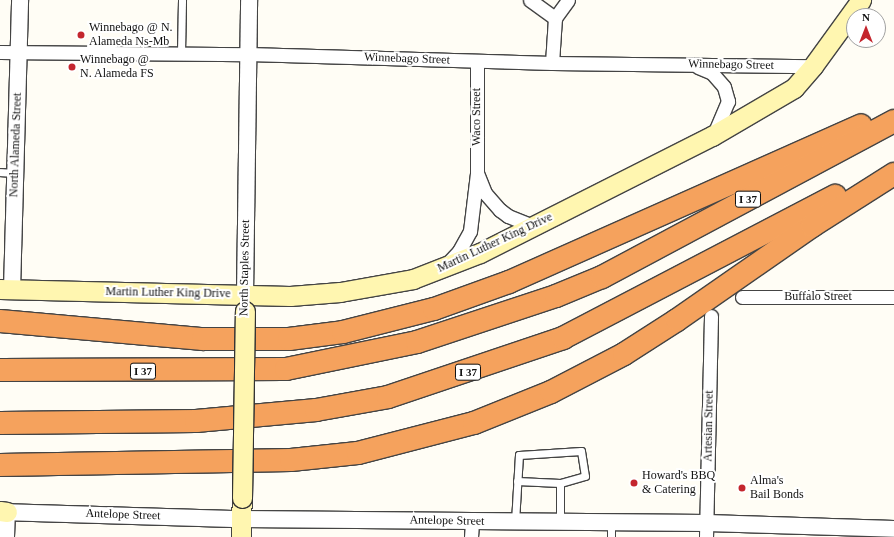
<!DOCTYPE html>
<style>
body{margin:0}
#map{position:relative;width:894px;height:537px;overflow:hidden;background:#fffdf5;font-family:Georgia,serif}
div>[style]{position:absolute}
.roads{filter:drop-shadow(1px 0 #444) drop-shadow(-1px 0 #444) drop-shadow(0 1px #444) drop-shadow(0 -1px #444)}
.service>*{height:7px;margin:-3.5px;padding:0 3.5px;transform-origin:3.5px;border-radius:3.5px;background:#fff}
.minor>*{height:13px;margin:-6.5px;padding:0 6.5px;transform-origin:6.5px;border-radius:6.5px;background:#fff}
.tertiary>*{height:16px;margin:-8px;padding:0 8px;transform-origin:8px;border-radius:8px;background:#fff}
.secondary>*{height:19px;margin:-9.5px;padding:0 9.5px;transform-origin:9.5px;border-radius:9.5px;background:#fff6b0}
.motorway>*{height:22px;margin:-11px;padding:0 11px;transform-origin:11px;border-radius:11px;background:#f5a25d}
.bridges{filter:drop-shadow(1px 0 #333) drop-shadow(-1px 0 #333) drop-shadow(0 1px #333) drop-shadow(0 -1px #333)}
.secondary-bridge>*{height:19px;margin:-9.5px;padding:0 9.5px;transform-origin:9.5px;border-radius:9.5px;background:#fff6b0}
.dots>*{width:11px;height:11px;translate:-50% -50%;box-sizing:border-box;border:2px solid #fff;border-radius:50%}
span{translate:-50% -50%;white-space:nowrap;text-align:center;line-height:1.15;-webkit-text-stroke:4px #fff;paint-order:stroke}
.shield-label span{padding:1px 3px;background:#fff;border:1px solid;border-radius:3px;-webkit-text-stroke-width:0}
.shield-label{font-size:11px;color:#111;font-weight:700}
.poi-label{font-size:12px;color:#111}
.left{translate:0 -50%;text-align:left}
.street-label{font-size:12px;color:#111}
.north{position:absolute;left:846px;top:8px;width:40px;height:40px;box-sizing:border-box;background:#fff;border:1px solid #a0a0a0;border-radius:50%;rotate:0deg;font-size:11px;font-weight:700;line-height:16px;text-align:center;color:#111}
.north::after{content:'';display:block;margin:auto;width:14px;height:18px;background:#c4262e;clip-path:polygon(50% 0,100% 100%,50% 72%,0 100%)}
</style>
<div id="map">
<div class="roads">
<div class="service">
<i style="left:181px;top:53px;width:53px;rotate:-88.9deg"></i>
<i style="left:0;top:172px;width:16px;rotate:4deg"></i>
<i style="left:517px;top:481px;width:43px;rotate:2.7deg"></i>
<i style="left:560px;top:483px;width:39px;rotate:90deg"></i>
<i style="left:515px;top:522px;width:67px;rotate:-86.6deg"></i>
<i style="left:519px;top:455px;width:62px;rotate:-3.7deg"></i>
<i style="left:581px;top:451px;width:25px;rotate:81deg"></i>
<i style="left:585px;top:476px;width:26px;rotate:164deg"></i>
<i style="left:611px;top:537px;width:14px;rotate:-90deg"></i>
</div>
<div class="minor">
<i style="left:530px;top:0;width:31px;rotate:36deg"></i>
<i style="left:0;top:52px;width:248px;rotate:0.5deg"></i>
<i style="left:248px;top:54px;width:304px;rotate:1.7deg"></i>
<i style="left:552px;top:63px;width:261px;rotate:0.7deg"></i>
<i style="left:552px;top:63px;width:45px;rotate:-86.2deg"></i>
<i style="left:555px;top:18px;width:22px;rotate:-54deg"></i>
<i style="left:698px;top:67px;width:15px;rotate:23deg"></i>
<i style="left:712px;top:73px;width:18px;rotate:49deg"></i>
<i style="left:724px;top:87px;width:15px;rotate:74deg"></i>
<i style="left:728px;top:101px;width:38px;rotate:113deg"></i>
<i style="left:477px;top:173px;width:112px;rotate:-90deg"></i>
<i style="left:448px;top:263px;width:16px;rotate:-47deg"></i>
<i style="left:459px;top:251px;width:23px;rotate:-61deg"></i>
<i style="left:470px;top:231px;width:58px;rotate:-83.1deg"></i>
<i style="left:477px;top:173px;width:22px;rotate:68deg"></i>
<i style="left:485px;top:193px;width:23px;rotate:49deg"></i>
<i style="left:500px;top:210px;width:10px;rotate:37deg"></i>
<i style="left:508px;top:216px;width:27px;rotate:22deg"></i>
<i style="left:742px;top:297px;width:152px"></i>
<i style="left:471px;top:537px;width:15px;rotate:-86deg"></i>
<i style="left:706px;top:537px;width:221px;rotate:-88.7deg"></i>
</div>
<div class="tertiary">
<i style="left:12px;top:290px;width:290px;rotate:-88.4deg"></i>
<i style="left:245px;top:295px;width:295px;rotate:-89.2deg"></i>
<i style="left:0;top:512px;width:241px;rotate:1.7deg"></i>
<i style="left:241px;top:519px;width:466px;rotate:0.5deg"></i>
<i style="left:707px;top:523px;width:187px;rotate:1.8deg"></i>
<i style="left:6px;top:537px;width:25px;rotate:-88deg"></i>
</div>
<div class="secondary">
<i style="left:0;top:289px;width:290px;rotate:1.4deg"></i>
<i style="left:290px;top:296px;width:50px;rotate:-4.6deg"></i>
<i style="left:340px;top:292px;width:74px;rotate:-10.1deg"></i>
<i style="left:413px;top:279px;width:72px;rotate:-21.2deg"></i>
<i style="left:480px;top:253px;width:260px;rotate:-26.8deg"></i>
<i style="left:712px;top:136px;width:95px;rotate:-30.3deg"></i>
<i style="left:794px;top:88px;width:29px;rotate:-49deg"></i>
<i style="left:813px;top:66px;width:82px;rotate:-54deg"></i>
<i style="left:0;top:511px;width:7px;rotate:8deg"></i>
<i style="left:241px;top:537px;width:39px;rotate:-89deg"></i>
</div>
<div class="motorway">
<i style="left:0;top:321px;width:204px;rotate:5.1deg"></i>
<i style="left:203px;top:339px;width:86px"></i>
<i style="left:289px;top:339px;width:54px;rotate:-7.4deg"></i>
<i style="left:343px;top:332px;width:94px;rotate:-14.2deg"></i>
<i style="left:434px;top:309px;width:80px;rotate:-19.8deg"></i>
<i style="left:509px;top:282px;width:385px;rotate:-24deg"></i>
<i style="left:0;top:370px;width:286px;rotate:-0.2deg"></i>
<i style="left:286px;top:369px;width:134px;rotate:-11.6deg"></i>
<i style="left:417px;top:342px;width:146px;rotate:-18.3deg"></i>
<i style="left:556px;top:296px;width:50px;rotate:-22.4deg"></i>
<i style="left:602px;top:277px;width:331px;rotate:-28.1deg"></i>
<i style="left:0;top:423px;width:196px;rotate:-0.6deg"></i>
<i style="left:196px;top:421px;width:121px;rotate:-5.2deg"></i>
<i style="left:316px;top:410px;width:73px;rotate:-10.2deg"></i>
<i style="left:388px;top:397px;width:185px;rotate:-18.6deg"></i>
<i style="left:563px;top:338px;width:307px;rotate:-27.6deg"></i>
<i style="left:0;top:465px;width:291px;rotate:-1deg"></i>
<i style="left:291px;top:460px;width:67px;rotate:-6deg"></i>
<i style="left:358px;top:453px;width:120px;rotate:-14.5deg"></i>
<i style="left:474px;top:423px;width:83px;rotate:-21.9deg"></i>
<i style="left:551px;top:392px;width:82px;rotate:-27.5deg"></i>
<i style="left:624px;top:354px;width:63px;rotate:-32.7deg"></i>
<i style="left:677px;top:320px;width:165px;rotate:-34.8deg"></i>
<i style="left:812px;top:226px;width:97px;rotate:-32.4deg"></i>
</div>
</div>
<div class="bridges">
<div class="secondary-bridge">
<i style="left:242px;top:498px;width:187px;rotate:-89.1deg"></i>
</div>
</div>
<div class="dots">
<i style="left:81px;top:35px;background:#c4262e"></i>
<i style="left:72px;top:67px;background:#c4262e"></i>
<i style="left:634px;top:483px;background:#c4262e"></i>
<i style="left:742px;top:488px;background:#c4262e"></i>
</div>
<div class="shield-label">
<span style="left:748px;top:199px">I 37</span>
<span style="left:143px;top:371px">I 37</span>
<span style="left:468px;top:372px">I 37</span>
</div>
<div class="poi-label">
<span class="left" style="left:89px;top:35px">Winnebago @ N.<br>Alameda Ns-Mb</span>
<span class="left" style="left:80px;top:67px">Winnebago @<br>N. Alameda FS</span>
<span class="left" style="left:642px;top:483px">Howard's BBQ<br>&amp; Catering</span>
<span class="left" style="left:750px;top:488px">Alma's<br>Bail Bonds</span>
</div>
<div class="street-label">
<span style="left:407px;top:59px;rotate:2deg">Winnebago Street</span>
<span style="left:731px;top:65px;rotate:1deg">Winnebago Street</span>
<span style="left:477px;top:117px;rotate:-90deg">Waco Street</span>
<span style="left:16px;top:145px;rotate:-88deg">North Alameda Street</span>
<span style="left:495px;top:243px;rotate:-25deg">Martin Luther King Drive</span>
<span style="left:245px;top:268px;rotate:-89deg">North Staples Street</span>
<span style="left:168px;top:293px;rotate:1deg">Martin Luther King Drive</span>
<span style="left:818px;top:297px">Buffalo Street</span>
<span style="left:709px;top:426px;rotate:-89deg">Artesian Street</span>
<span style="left:123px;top:515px;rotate:2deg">Antelope Street</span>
<span style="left:447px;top:521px;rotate:1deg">Antelope Street</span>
</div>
<div class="north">N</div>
</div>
